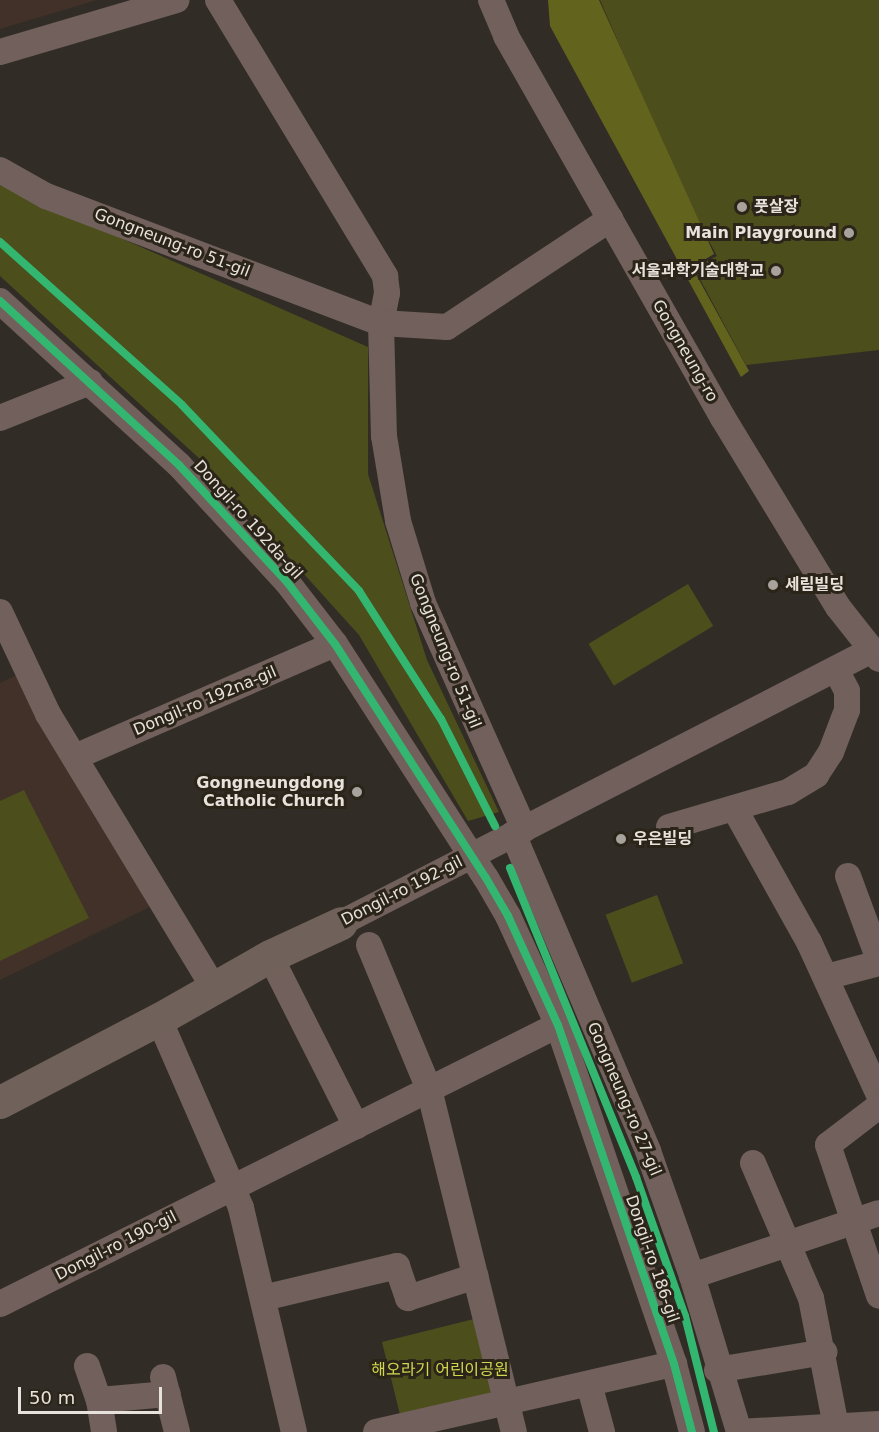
<!DOCTYPE html>
<meta charset="utf-8">
<style>
body{margin:0}
#map{position:relative;width:879px;height:1432px;overflow:hidden;background:#312d26;font-family:"DejaVu Sans","Noto Sans KR",sans-serif}
div>[style]{position:absolute}
.education>*{inset:0;background:#413129}
.green>*{inset:0;background:#4c4e1c;transform-origin:0 0}
.forest>*{inset:0;background:#62641d}
.minor>*{height:26px;margin:-13px;padding:0 13px;transform-origin:13px;border-radius:13px;background:#71605b}
.major>*{height:33px;margin:-16.5px;padding:0 16.5px;transform-origin:16.5px;border-radius:16.5px;background:#70615b}
.cycleway>*{height:8px;margin:-4px;padding:0 4px;transform-origin:4px;border-radius:4px;background:#33b770}
.dots>*{width:16px;height:16px;translate:-50% -50%;box-sizing:border-box;border:3px solid #2b2419;border-radius:50%}
span{translate:-50% -50%;white-space:nowrap;text-align:center;line-height:1.15;-webkit-text-stroke:6px #2b2419;paint-order:stroke}
.poi-label{font-size:16px;color:#e7e2db;font-weight:700}
.left{translate:0 -50%;text-align:left}
.right{translate:-100% -50%;text-align:right}
.street-label{font-size:16px;color:#e7e2db}
.park-label{font-size:16px;color:#d1d74f}
.scale{position:absolute;left:18px;top:1387px;width:144px;height:27px;box-sizing:border-box;border:3px solid #e7e2db;border-top:0;padding-left:8px;font-size:18px;line-height:21px;white-space:nowrap;color:#e7e2db;-webkit-text-stroke:4px #2b2419;paint-order:stroke}
</style>
<div id="map">
<div class="education">
<i style="clip-path:polygon(0 0,97px 0,0 29px)"></i>
<i style="clip-path:polygon(31px 668px,152px 906px,0 980px,0 683px)"></i>
</div>
<div class="green">
<i style="clip-path:polygon(600px 0,879px 0,879px 350px,746px 365px,694px 268px,717px 256px,687px 200px)"></i>
<i style="clip-path:polygon(0 185px,368px 347px,368px 474px,427px 660px,499px 812px,468px 821px,359px 635px,201px 460px,0 276px)"></i>
<i style="left:688px;top:584px;width:49px;height:116px;rotate:59deg"></i>
<i style="clip-path:polygon(24px 790px,89px 918px,0 961px,0 801px)"></i>
<i style="left:657px;top:895px;width:73px;height:55px;rotate:69deg"></i>
<i style="left:478px;top:1318px;width:82px;height:99px;rotate:76deg"></i>
</div>
<div class="forest">
<i style="clip-path:polygon(548px 0,599px 0,714px 254px,692px 267px,749px 371px,741px 377px,550px 26px)"></i>
</div>
<div class="minor">
<i style="left:218px;top:0;width:323px;rotate:58.8deg"></i>
<i style="left:385px;top:276px;width:17px;rotate:83deg"></i>
<i style="left:387px;top:293px;width:31px;rotate:101deg"></i>
<i style="left:381px;top:323px;width:66px;rotate:3.5deg"></i>
<i style="left:447px;top:327px;width:196px;rotate:-33.5deg"></i>
<i style="left:491px;top:0;width:39px;rotate:67deg"></i>
<i style="left:506px;top:36px;width:439px;rotate:60.4deg"></i>
<i style="left:723px;top:418px;width:221px;rotate:58.7deg"></i>
<i style="left:838px;top:607px;width:66px;rotate:51.7deg"></i>
<i style="left:0;top:52px;width:184px;rotate:-16.4deg"></i>
<i style="left:0;top:170px;width:53px;rotate:29.5deg"></i>
<i style="left:46px;top:196px;width:358px;rotate:20.8deg"></i>
<i style="left:381px;top:323px;width:113px;rotate:88.5deg"></i>
<i style="left:384px;top:436px;width:86px;rotate:80.6deg"></i>
<i style="left:398px;top:521px;width:86px;rotate:73deg"></i>
<i style="left:423px;top:603px;width:248px;rotate:65.9deg"></i>
<i style="left:0;top:301px;width:243px;rotate:42.5deg"></i>
<i style="left:179px;top:465px;width:159px;rotate:47.3deg"></i>
<i style="left:287px;top:582px;width:78px;rotate:52.3deg"></i>
<i style="left:335px;top:644px;width:278px;rotate:57.2deg"></i>
<i style="left:486px;top:878px;width:44px;rotate:59.9deg"></i>
<i style="left:508px;top:916px;width:120px;rotate:65.4deg"></i>
<i style="left:558px;top:1025px;width:358px;rotate:71.1deg"></i>
<i style="left:674px;top:1364px;width:70px;rotate:75.2deg"></i>
<i style="left:0;top:418px;width:97px;rotate:-21.8deg"></i>
<i style="left:0;top:612px;width:113px;rotate:64.8deg"></i>
<i style="left:48px;top:714px;width:320px;rotate:58.8deg"></i>
<i style="left:75px;top:757px;width:283px;rotate:-23.5deg"></i>
<i style="left:734px;top:808px;width:154px;rotate:60.8deg"></i>
<i style="left:809px;top:942px;width:168px;rotate:65.4deg"></i>
<i style="left:669px;top:827px;width:124px;rotate:-16.4deg"></i>
<i style="left:788px;top:792px;width:33px;rotate:-31deg"></i>
<i style="left:816px;top:775px;width:27px;rotate:-57deg"></i>
<i style="left:831px;top:752px;width:45px;rotate:-69.1deg"></i>
<i style="left:847px;top:710px;width:19px;rotate:-90deg"></i>
<i style="left:847px;top:691px;width:25px;rotate:-117deg"></i>
<i style="left:513px;top:834px;width:345px;rotate:66.9deg"></i>
<i style="left:648px;top:1151px;width:133px;rotate:70.6deg"></i>
<i style="left:692px;top:1276px;width:163px;rotate:73.2deg"></i>
<i style="left:848px;top:876px;width:90px;rotate:69.7deg"></i>
<i style="left:341px;top:923px;width:595px;rotate:-27.21deg"></i>
<i style="left:369px;top:945px;width:156px;rotate:67.4deg"></i>
<i style="left:429px;top:1089px;width:353px;rotate:76.1deg"></i>
<i style="left:270px;top:956px;width:191px;rotate:63.2deg"></i>
<i style="left:826px;top:977px;width:55px;rotate:-14.8deg"></i>
<i style="left:159px;top:1019px;width:206px;rotate:66.5deg"></i>
<i style="left:241px;top:1208px;width:230px;rotate:76.7deg"></i>
<i style="left:879px;top:1106px;width:64px;rotate:142.6deg"></i>
<i style="left:828px;top:1145px;width:159px;rotate:71.3deg"></i>
<i style="left:753px;top:1163px;width:147px;rotate:66.8deg"></i>
<i style="left:811px;top:1298px;width:136px;rotate:79deg"></i>
<i style="left:692px;top:1276px;width:197px;rotate:-18.6deg"></i>
<i style="left:263px;top:1298px;width:138px;rotate:-13.4deg"></i>
<i style="left:397px;top:1266px;width:34px;rotate:71deg"></i>
<i style="left:408px;top:1298px;width:71px;rotate:-17.9deg"></i>
<i style="left:0;top:1304px;width:624px;rotate:-26.57deg"></i>
<i style="left:87px;top:1366px;width:36px;rotate:71deg"></i>
<i style="left:99px;top:1400px;width:32px;rotate:81deg"></i>
<i style="left:717px;top:1370px;width:109px;rotate:-9.5deg"></i>
<i style="left:163px;top:1377px;width:57px;rotate:75.7deg"></i>
<i style="left:589px;top:1384px;width:50px;rotate:74.8deg"></i>
<i style="left:99px;top:1400px;width:69px;rotate:-5deg"></i>
<i style="left:376px;top:1432px;width:306px;rotate:-12.9deg"></i>
<i style="left:739px;top:1432px;width:140px;rotate:-3.3deg"></i>
</div>
<div class="major">
<i style="left:0;top:1102px;width:179px;rotate:-27.6deg"></i>
<i style="left:159px;top:1019px;width:128px;rotate:-29.6deg"></i>
<i style="left:270px;top:956px;width:78px;rotate:-24.9deg"></i>
</div>
<div class="cycleway">
<i style="left:0;top:242px;width:244px;rotate:41.8deg"></i>
<i style="left:182px;top:405px;width:257px;rotate:46.4deg"></i>
<i style="left:359px;top:591px;width:152px;rotate:57.4deg"></i>
<i style="left:441px;top:719px;width:120px;rotate:63.2deg"></i>
<i style="left:0;top:301px;width:243px;rotate:42.5deg"></i>
<i style="left:179px;top:465px;width:159px;rotate:47.3deg"></i>
<i style="left:287px;top:582px;width:78px;rotate:52.3deg"></i>
<i style="left:335px;top:644px;width:278px;rotate:57.2deg"></i>
<i style="left:486px;top:878px;width:44px;rotate:59.9deg"></i>
<i style="left:508px;top:916px;width:120px;rotate:65.4deg"></i>
<i style="left:558px;top:1025px;width:358px;rotate:71.1deg"></i>
<i style="left:674px;top:1364px;width:70px;rotate:75.2deg"></i>
<i style="left:510px;top:868px;width:334px;rotate:67.8deg"></i>
<i style="left:636px;top:1177px;width:147px;rotate:70.6deg"></i>
<i style="left:685px;top:1316px;width:120px;rotate:76deg"></i>
</div>
<div class="dots">
<i style="left:742px;top:207px;background:#a7a39c"></i>
<i style="left:849px;top:233px;background:#a7a39c"></i>
<i style="left:776px;top:271px;background:#a7a39c"></i>
<i style="left:773px;top:585px;background:#a7a39c"></i>
<i style="left:357px;top:792px;background:#a7a39c"></i>
<i style="left:621px;top:839px;background:#a7a39c"></i>
</div>
<div class="poi-label">
<span class="left" style="left:754px;top:207px">풋살장</span>
<span class="right" style="left:837px;top:233px">Main Playground</span>
<span class="right" style="left:764px;top:271px">서울과학기술대학교</span>
<span class="left" style="left:785px;top:585px">세림빌딩</span>
<span class="right" style="left:345px;top:792px">Gongneungdong<br>Catholic Church</span>
<span class="left" style="left:633px;top:839px">우은빌딩</span>
</div>
<div class="street-label">
<span style="left:172px;top:243px;rotate:21deg">Gongneung-ro 51-gil</span>
<span style="left:685px;top:351px;rotate:60deg">Gongneung-ro</span>
<span style="left:248px;top:520px;rotate:48deg">Dongil-ro 192da-gil</span>
<span style="left:445px;top:651px;rotate:68deg">Gongneung-ro 51-gil</span>
<span style="left:205px;top:701px;rotate:-23deg">Dongil-ro 192na-gil</span>
<span style="left:402px;top:891px;rotate:-27deg">Dongil-ro 192-gil</span>
<span style="left:624px;top:1099px;rotate:67deg">Gongneung-ro 27-gil</span>
<span style="left:116px;top:1246px;rotate:-27deg">Dongil-ro 190-gil</span>
<span style="left:652px;top:1259px;rotate:71deg">Dongil-ro 186-gil</span>
</div>
<div class="park-label">
<span style="left:440px;top:1370px">해오라기 어린이공원</span>
</div>
<div class="scale">50 m</div>
</div>
